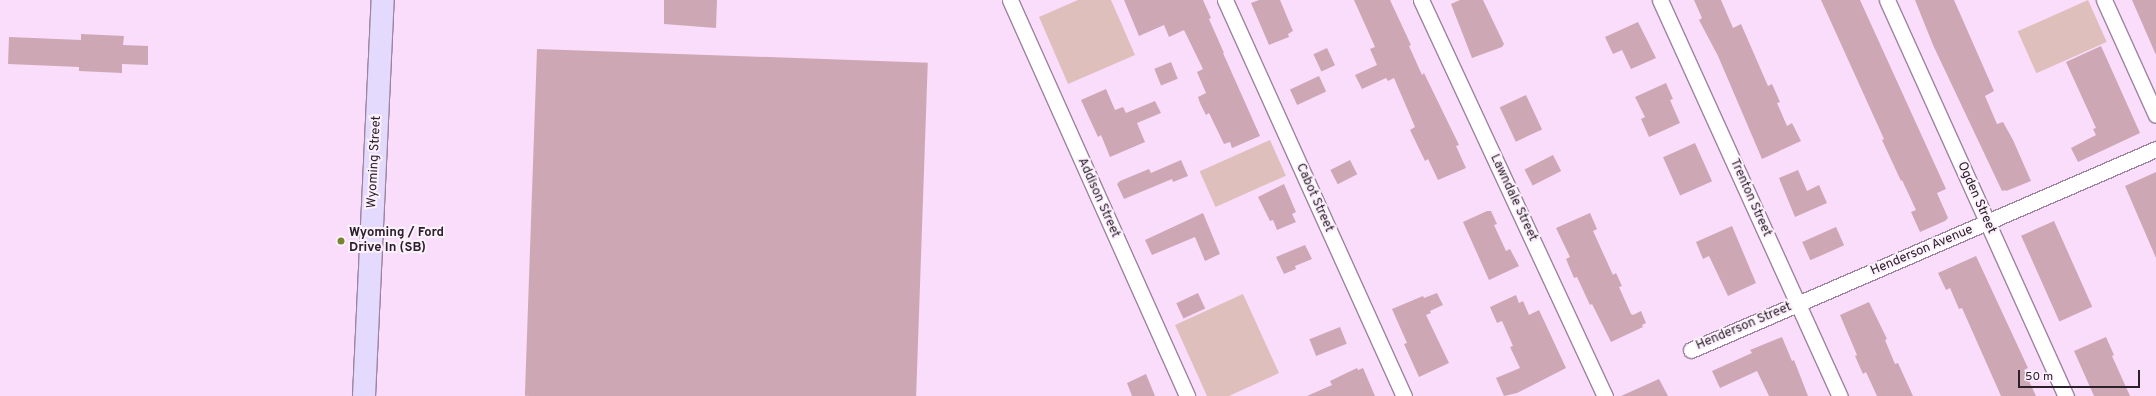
<!DOCTYPE html>
<style>
body{margin:0}
#map{position:relative;width:2156px;height:396px;overflow:hidden;background:#f9ddfa;font-family:Overpass,sans-serif}
div>[style]{position:absolute}
.green>*{inset:0;background:#dfbfbb;transform-origin:0 0}
.building>*{inset:0;background:#cea7b5;transform-origin:0 0}
.roads{filter:drop-shadow(1px 0 #9d849f) drop-shadow(-1px 0 #9d849f) drop-shadow(0 1px #9d849f) drop-shadow(0 -1px #9d849f)}
.street>*{height:15px;margin:-7.5px;padding:0 7.5px;transform-origin:7.5px;border-radius:7.5px;background:#fff}
.secondary>*{height:22px;margin:-11px;padding:0 11px;transform-origin:11px;border-radius:11px;background:#e3dafd}
.dots>*{width:11px;height:11px;translate:-50% -50%;box-sizing:border-box;border:2px solid #fcf1fc;border-radius:50%}
span{translate:-50% -50%;white-space:nowrap;text-align:center;line-height:1.15;-webkit-text-stroke:4px #fcf1fc;paint-order:stroke}
.street-label{font-size:13px;color:#2b212b}
.poi-label{font-size:13px;color:#2b212b;font-weight:700}
.left{translate:0 -50%;text-align:left}
.scale{position:absolute;left:2018px;top:370px;width:122px;height:18px;box-sizing:border-box;border:2px solid #2b212b;border-top:0;padding-left:5px;font-size:12px;line-height:14px;white-space:nowrap;color:#2b212b;-webkit-text-stroke:3px #fcf1fc;paint-order:stroke}
</style>
<div id="map">
<div class="green">
<i style="clip-path:polygon(1078px 0,1111px 0,1135px 55px,1068px 84px,1039px 17px)"></i>
<i style="left:2088px;top:0;width:46px;height:77px;rotate:66deg"></i>
<i style="left:1270px;top:140px;width:39px;height:77px;rotate:66deg"></i>
<i style="clip-path:polygon(1243px 294px,1279px 373px,1229px 396px,1207px 396px,1175px 325px)"></i>
</div>
<div class="building">
<i style="clip-path:polygon(664px 0,717px 0,716px 28px,664px 24px)"></i>
<i style="clip-path:polygon(1124px 0,1203px 0,1211px 18px,1209px 19px,1224px 53px,1223px 53px,1260px 136px,1232px 148px,1230px 142px,1224px 144px,1209px 113px,1206px 115px,1200px 103px,1198px 97px,1206px 93px,1197px 72px,1203px 69px,1184px 30px,1169px 37px,1164px 25px,1139px 36px)"></i>
<i style="clip-path:polygon(1259px 0,1280px 0,1293px 31px,1288px 34px,1289px 37px,1269px 45px,1251px 3px)"></i>
<i style="clip-path:polygon(1354px 0,1390px 0,1411px 45px,1409px 46px,1422px 75px,1424px 73px,1459px 145px,1456px 146px,1466px 168px,1438px 180px,1428px 159px,1425px 161px,1410px 130px,1415px 127px,1394px 78px,1388px 81px,1386px 78px,1362px 89px,1355px 75px,1377px 65px,1370px 49px,1375px 47px)"></i>
<i style="clip-path:polygon(1460px 0,1483px 0,1504px 44px,1502px 47px,1472px 58px,1451px 4px)"></i>
<i style="clip-path:polygon(1694px 0,1721px 0,1733px 28px,1741px 24px,1768px 86px,1772px 84px,1780px 102px,1777px 103px,1787px 126px,1792px 123px,1801px 141px,1762px 159px,1718px 56px,1699px 20px,1702px 18px)"></i>
<i style="clip-path:polygon(1821px 0,1860px 0,1946px 189px,1937px 193px,1948px 218px,1945px 221px,1920px 232px,1911px 212px,1916px 210px,1902px 180px,1901px 181px,1882px 140px,1884px 139px)"></i>
<i style="clip-path:polygon(1915px 0,1954px 0,1994px 91px,1985px 96px,1997px 124px,2003px 122px,2013px 140px,2031px 181px,2006px 191px,2005px 190px,2002px 191px,1933px 45px)"></i>
<i style="clip-path:polygon(2132px 0,2156px 0,2156px 55px)"></i>
<i style="clip-path:polygon(1638px 22px,1656px 58px,1631px 69px,1622px 50px,1613px 54px,1605px 37px)"></i>
<i style="clip-path:polygon(81px 34px,124px 36px,123px 45px,148px 46px,148px 65px,122px 64px,122px 73px,79px 71px,79px 67px,8px 64px,9px 37px,81px 40px)"></i>
<i style="clip-path:polygon(2101px 46px,2140px 133px,2078px 162px,2071px 148px,2096px 135px,2093px 129px,2096px 128px,2066px 62px)"></i>
<i style="left:1327px;top:48px;width:19px;height:15px;rotate:65deg"></i>
<i style="left:537px;top:49px;width:391px;height:347px;rotate:2deg"></i>
<i style="left:1171px;top:62px;width:18px;height:18px;rotate:68deg"></i>
<i style="left:1319px;top:76px;width:17px;height:32px;rotate:65deg"></i>
<i style="clip-path:polygon(1666px 83px,1673px 99px,1670px 100px,1680px 123px,1649px 137px,1641px 119px,1645px 117px,1635px 97px)"></i>
<i style="clip-path:polygon(1106px 89px,1115px 110px,1123px 107px,1126px 113px,1155px 101px,1161px 113px,1137px 123px,1145px 142px,1110px 157px,1101px 135px,1098px 137px,1081px 100px)"></i>
<i style="left:1526px;top:95px;width:38px;height:29px;rotate:65deg"></i>
<i style="left:1695px;top:143px;width:42px;height:35px;rotate:66deg"></i>
<i style="left:1553px;top:155px;width:18px;height:32px;rotate:63deg"></i>
<i style="clip-path:polygon(1181px 160px,1188px 176px,1173px 182px,1172px 179px,1124px 199px,1117px 184px,1120px 181px,1149px 169px,1151px 173px)"></i>
<i style="left:1350px;top:160px;width:16px;height:22px;rotate:63deg"></i>
<i style="clip-path:polygon(1798px 170px,1807px 191px,1819px 185px,1827px 203px,1795px 217px,1779px 178px)"></i>
<i style="clip-path:polygon(2156px 172px,2156px 258px,2125px 186px)"></i>
<i style="clip-path:polygon(1284px 184px,1296px 212px,1292px 214px,1296px 222px,1277px 230px,1273px 220px,1270px 221px,1258px 197px)"></i>
<i style="clip-path:polygon(1487px 211px,1491px 211px,1497px 224px,1494px 225px,1506px 251px,1510px 249px,1519px 266px,1489px 280px,1463px 222px)"></i>
<i style="clip-path:polygon(1203px 213px,1220px 254px,1205px 261px,1195px 237px,1152px 255px,1145px 240px)"></i>
<i style="clip-path:polygon(1590px 213px,1597px 229px,1593px 231px,1613px 275px,1616px 273px,1622px 286px,1619px 287px,1631px 314px,1633px 315px,1641px 311px,1646px 323px,1642px 325px,1643px 327px,1611px 342px,1592px 304px,1590px 305px,1577px 277px,1574px 278px,1566px 259px,1570px 257px,1556px 228px)"></i>
<i style="left:2054px;top:221px;width:94px;height:36px;rotate:66deg"></i>
<i style="clip-path:polygon(1732px 226px,1756px 283px,1728px 296px,1709px 256px,1703px 259px,1696px 242px)"></i>
<i style="left:1836px;top:227px;width:20px;height:37px;rotate:66deg"></i>
<i style="clip-path:polygon(1305px 245px,1312px 259px,1295px 266px,1296px 269px,1284px 274px,1276px 257px)"></i>
<i style="clip-path:polygon(1976px 256px,2028px 368px,2024px 370px,2036px 396px,2001px 396px,1962px 308px,1959px 309px,1950px 288px,1946px 290px,1938px 273px)"></i>
<i style="left:1198px;top:293px;width:17px;height:24px;rotate:65deg"></i>
<i style="clip-path:polygon(1437px 293px,1443px 305px,1430px 311px,1431px 313px,1426px 315px,1449px 363px,1419px 377px,1404px 344px,1407px 343px,1392px 309px,1423px 296px,1424px 298px)"></i>
<i style="clip-path:polygon(1516px 295px,1519px 303px,1523px 301px,1529px 315px,1539px 310px,1566px 368px,1517px 393px,1504px 396px,1496px 378px,1520px 368px,1510px 347px,1513px 346px,1502px 321px,1497px 323px,1490px 307px)"></i>
<i style="clip-path:polygon(1869px 302px,1887px 339px,1885px 340px,1895px 364px,1898px 363px,1913px 396px,1877px 396px,1866px 372px,1863px 374px,1855px 356px,1857px 355px,1840px 315px)"></i>
<i style="left:1340px;top:327px;width:18px;height:33px;rotate:68deg"></i>
<i style="clip-path:polygon(1782px 337px,1792px 361px,1794px 360px,1808px 396px,1769px 396px,1757px 371px,1720px 388px,1712px 371px,1752px 353px,1750px 350px)"></i>
<i style="clip-path:polygon(2106px 337px,2114px 355px,2112px 356px,2130px 396px,2094px 396px,2074px 351px)"></i>
<i style="clip-path:polygon(1357px 368px,1358px 370px,1363px 368px,1375px 396px,1307px 396px,1332px 385px,1330px 381px)"></i>
<i style="clip-path:polygon(1146px 374px,1155px 396px,1132px 396px,1127px 383px)"></i>
<i style="clip-path:polygon(1659px 379px,1668px 396px,1621px 396px)"></i>
</div>
<div class="roads">
<div class="street">
<i style="left:1010px;top:0;width:434px;rotate:65.9deg"></i>
<i style="left:1225px;top:0;width:435px;rotate:65.7deg"></i>
<i style="left:1421px;top:0;width:437px;rotate:65.1deg"></i>
<i style="left:1660px;top:0;width:435px;rotate:65.6deg"></i>
<i style="left:1887px;top:0;width:435px;rotate:65.7deg"></i>
<i style="left:2104px;top:0;width:126px;rotate:65.7deg"></i>
<i style="left:1691px;top:350px;width:507px;rotate:-23.38deg"></i>
</div>
<div class="secondary">
<i style="left:364px;top:396px;width:396px;rotate:-87.3deg"></i>
</div>
</div>
<div class="dots">
<i style="left:341px;top:241px;background:#778330"></i>
</div>
<div class="street-label">
<span style="left:375px;top:162px;rotate:-87deg">Wyoming Street</span>
<span style="left:1098px;top:198px;rotate:66deg">Addison Street</span>
<span style="left:1314px;top:198px;rotate:66deg">Cabot Street</span>
<span style="left:1513px;top:198px;rotate:65deg">Lawndale Street</span>
<span style="left:1750px;top:198px;rotate:66deg">Trenton Street</span>
<span style="left:1976px;top:198px;rotate:66deg">Ogden Street</span>
<span style="left:1922px;top:251px;rotate:-23deg">Henderson Avenue</span>
<span style="left:1744px;top:327px;rotate:-23deg">Henderson Street</span>
</div>
<div class="poi-label">
<span class="left" style="left:349px;top:241px">Wyoming / Ford<br>Drive In (SB)</span>
</div>
<div class="scale">50 m</div>
</div>
